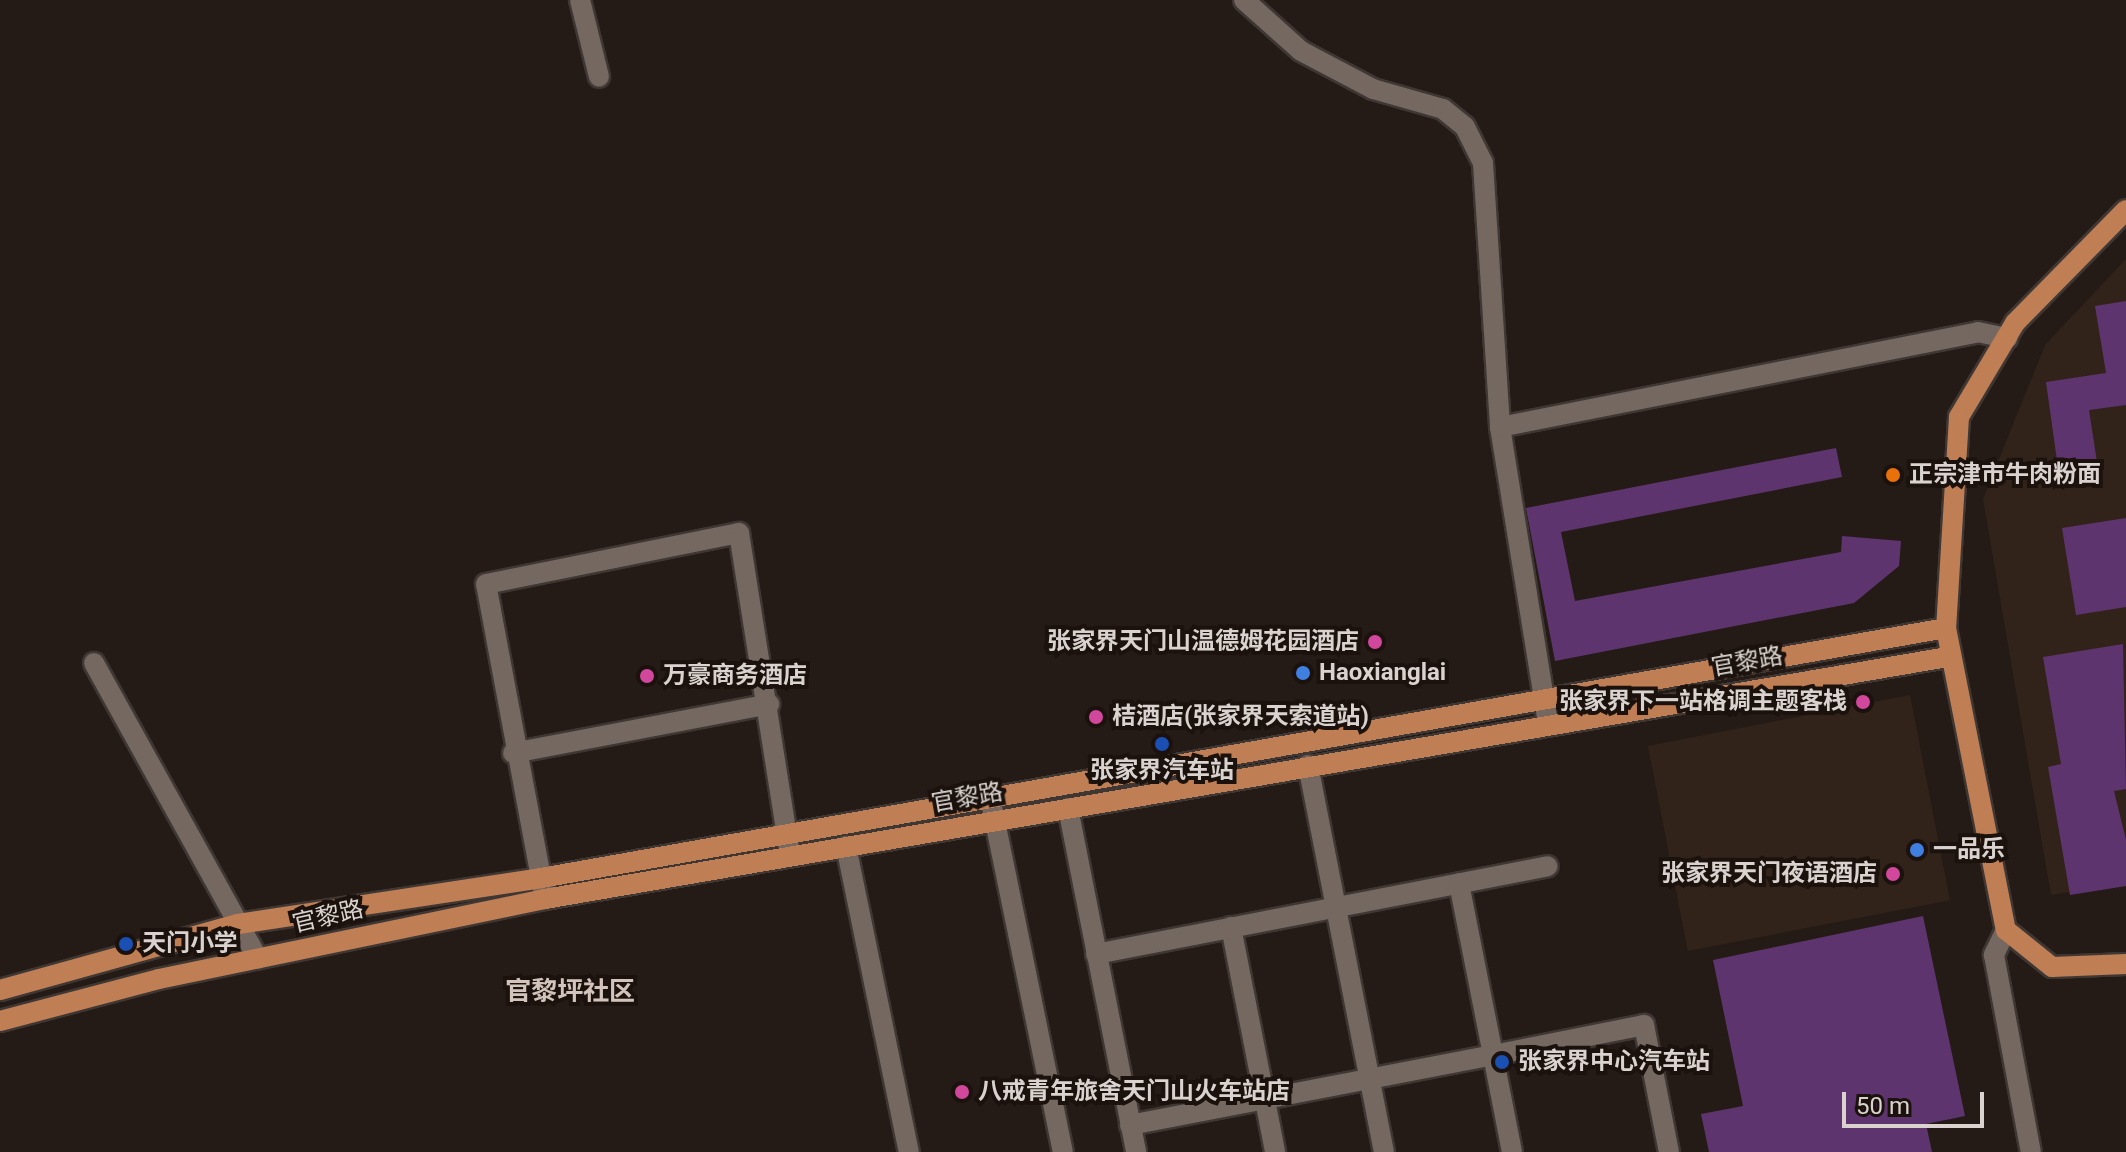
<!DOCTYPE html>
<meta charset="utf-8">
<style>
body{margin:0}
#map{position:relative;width:2126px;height:1152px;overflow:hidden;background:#251b16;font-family:Roboto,"Noto Sans SC",sans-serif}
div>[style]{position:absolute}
.built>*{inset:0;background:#31231a;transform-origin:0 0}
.building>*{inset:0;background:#5e346e}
.roads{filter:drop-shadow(2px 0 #3f3734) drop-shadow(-2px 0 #3f3734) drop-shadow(0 2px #3f3734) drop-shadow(0 -2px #3f3734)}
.minor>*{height:20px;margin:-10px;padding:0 10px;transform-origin:10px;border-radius:10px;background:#746861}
.major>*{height:20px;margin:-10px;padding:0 10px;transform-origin:10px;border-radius:10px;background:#bf7e53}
.dots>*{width:22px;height:22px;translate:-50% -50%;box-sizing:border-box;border:4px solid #1b120d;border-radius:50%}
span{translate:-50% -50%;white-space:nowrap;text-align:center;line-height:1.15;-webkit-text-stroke:8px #1b120d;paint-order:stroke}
.poi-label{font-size:24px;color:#d9d2ce;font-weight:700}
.left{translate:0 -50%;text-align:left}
.right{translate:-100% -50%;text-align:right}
.street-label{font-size:24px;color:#d9d2ce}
.neighbourhood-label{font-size:26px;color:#d2c4bc;font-weight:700}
.scale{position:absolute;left:1842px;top:1092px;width:142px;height:36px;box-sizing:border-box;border:4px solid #d9d2ce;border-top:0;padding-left:10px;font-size:24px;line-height:28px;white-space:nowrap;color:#d9d2ce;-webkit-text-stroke:6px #1b120d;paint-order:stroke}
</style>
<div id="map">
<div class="built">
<i style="clip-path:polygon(2126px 259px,2126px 883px,2051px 895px,1983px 499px,2045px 345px)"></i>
<i style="left:1910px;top:695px;width:209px;height:267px;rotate:79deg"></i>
</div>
<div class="building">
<i style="clip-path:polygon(2126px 301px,2126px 405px,2089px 410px,2098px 469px,2059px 475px,2046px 382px,2106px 373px,2095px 306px)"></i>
<i style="clip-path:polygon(1836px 448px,1842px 477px,1561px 532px,1575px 601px,1841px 552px,1842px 536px,1901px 541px,1899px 566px,1854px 603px,1555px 661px,1526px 508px)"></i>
<i style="clip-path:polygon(2126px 518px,2126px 607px,2076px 615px,2062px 528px)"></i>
<i style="clip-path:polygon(2123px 644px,2126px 789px,2114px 791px,2126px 840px,2126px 886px,2070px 895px,2048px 767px,2061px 764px,2043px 657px)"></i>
<i style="clip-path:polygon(1923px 916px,1965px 1116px,1926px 1124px,1932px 1152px,1709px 1152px,1701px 1114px,1743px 1106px,1713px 960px)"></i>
</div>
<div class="roads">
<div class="minor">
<i style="left:580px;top:0;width:79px;rotate:76.1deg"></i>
<i style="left:1244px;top:0;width:76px;rotate:41.8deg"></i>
<i style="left:1301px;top:51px;width:81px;rotate:27.8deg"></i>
<i style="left:1373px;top:89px;width:73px;rotate:15.9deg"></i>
<i style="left:1443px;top:109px;width:28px;rotate:39deg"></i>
<i style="left:1465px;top:127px;width:40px;rotate:63.4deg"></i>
<i style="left:1483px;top:163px;width:265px;rotate:86.3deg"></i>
<i style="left:1500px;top:427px;width:299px;rotate:80.8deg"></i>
<i style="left:1500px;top:427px;width:487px;rotate:-11.2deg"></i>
<i style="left:1978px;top:332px;width:30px;rotate:12deg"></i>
<i style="left:94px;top:663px;width:338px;rotate:61deg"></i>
<i style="left:513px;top:753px;width:261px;rotate:-10.8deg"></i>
<i style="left:1308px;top:765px;width:394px;rotate:78.9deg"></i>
<i style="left:990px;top:797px;width:362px;rotate:78.4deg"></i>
<i style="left:1068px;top:808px;width:351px;rotate:78.8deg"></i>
<i style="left:846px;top:846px;width:312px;rotate:78.4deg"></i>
<i style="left:545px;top:899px;width:320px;rotate:-100.6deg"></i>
<i style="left:486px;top:584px;width:258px;rotate:-11.4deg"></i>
<i style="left:739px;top:533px;width:327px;rotate:81deg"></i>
<i style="left:1231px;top:927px;width:229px;rotate:78.9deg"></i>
<i style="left:2006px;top:930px;width:28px;rotate:116deg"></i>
<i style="left:1994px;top:955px;width:200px;rotate:79.4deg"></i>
<i style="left:1096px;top:954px;width:460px;rotate:-11deg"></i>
<i style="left:1130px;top:1125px;width:370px;rotate:-10.9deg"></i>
<i style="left:1493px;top:1055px;width:175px;rotate:-101.2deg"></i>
<i style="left:1512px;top:1152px;width:99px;rotate:-101.1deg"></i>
<i style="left:1493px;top:1055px;width:154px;rotate:-11.2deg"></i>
<i style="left:1644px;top:1025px;width:129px;rotate:78.9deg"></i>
</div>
<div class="major">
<i style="left:2126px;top:210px;width:158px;rotate:134.5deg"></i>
<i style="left:2015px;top:323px;width:109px;rotate:120.8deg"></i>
<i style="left:1959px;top:417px;width:211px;rotate:93.5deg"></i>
<i style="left:1946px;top:628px;width:308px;rotate:78.8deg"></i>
<i style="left:2006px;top:930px;width:59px;rotate:38.8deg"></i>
<i style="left:2052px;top:967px;width:74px;rotate:-2.3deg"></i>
<i style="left:0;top:990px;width:247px;rotate:-15.5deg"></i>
<i style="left:238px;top:924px;width:306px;rotate:-8.6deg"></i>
<i style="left:541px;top:878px;width:1427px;rotate:-10.09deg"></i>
<i style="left:0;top:1021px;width:164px;rotate:-14.8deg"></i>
<i style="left:159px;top:979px;width:394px;rotate:-11.7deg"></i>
<i style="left:545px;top:899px;width:1424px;rotate:-9.79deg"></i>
</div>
</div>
<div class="dots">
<i style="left:1893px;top:475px;background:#e8710a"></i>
<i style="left:1375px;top:642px;background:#d1479c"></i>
<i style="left:1303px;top:673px;background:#3f7fe0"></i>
<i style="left:647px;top:676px;background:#d1479c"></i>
<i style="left:1863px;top:702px;background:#d1479c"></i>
<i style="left:1096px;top:717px;background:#d1479c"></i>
<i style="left:1162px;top:744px;background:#1a4fb4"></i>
<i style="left:1917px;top:850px;background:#3f7fe0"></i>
<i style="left:1893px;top:874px;background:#d1479c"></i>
<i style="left:126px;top:944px;background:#1a4fb4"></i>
<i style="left:1502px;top:1062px;background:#1a4fb4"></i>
<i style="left:962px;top:1092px;background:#d1479c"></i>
</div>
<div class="poi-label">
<span class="left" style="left:1909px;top:475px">正宗津市牛肉粉面</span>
<span class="right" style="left:1359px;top:642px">张家界天门山温德姆花园酒店</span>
<span class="left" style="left:1319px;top:673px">Haoxianglai</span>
<span class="left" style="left:663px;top:676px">万豪商务酒店</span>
<span class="right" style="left:1847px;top:702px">张家界下一站格调主题客栈</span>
<span class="left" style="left:1112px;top:717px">桔酒店(张家界天索道站)</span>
<span style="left:1162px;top:771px">张家界汽车站</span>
<span class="left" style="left:1933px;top:850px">一品乐</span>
<span class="right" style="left:1877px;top:874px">张家界天门夜语酒店</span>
<span class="left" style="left:142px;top:944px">天门小学</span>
<span class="left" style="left:1518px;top:1062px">张家界中心汽车站</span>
<span class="left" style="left:978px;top:1092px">八戒青年旅舍天门山火车站店</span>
</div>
<div class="street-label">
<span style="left:1747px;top:662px;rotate:-10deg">官黎路</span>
<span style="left:967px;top:798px;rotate:-10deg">官黎路</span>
<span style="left:328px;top:917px;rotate:-13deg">官黎路</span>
</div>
<div class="neighbourhood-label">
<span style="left:570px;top:992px">官黎坪社区</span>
</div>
<div class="scale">50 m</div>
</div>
